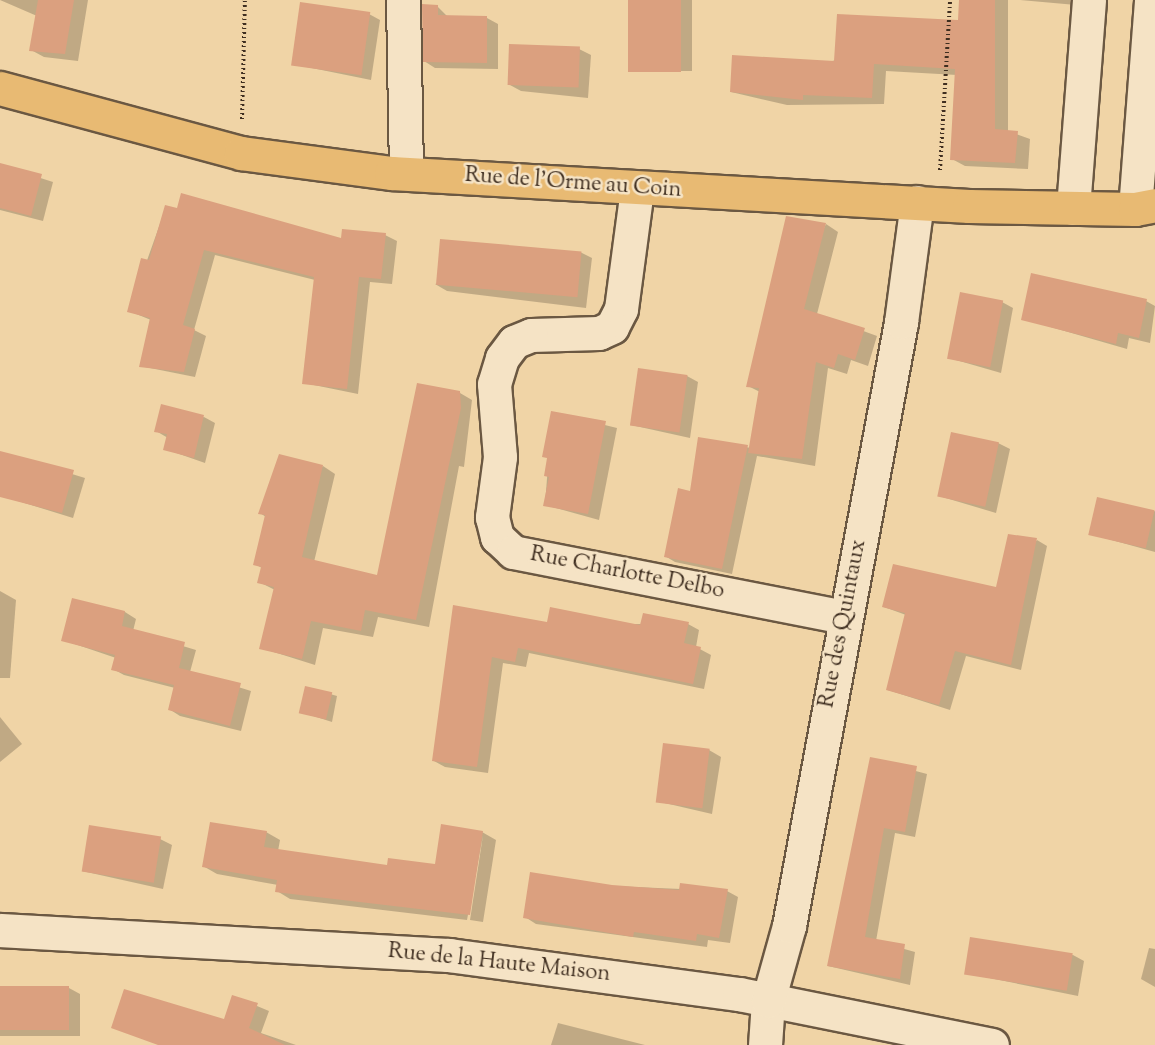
<!DOCTYPE html>
<style>
body{margin:0}
#map{position:relative;width:1155px;height:1045px;overflow:hidden;background:#f0d4a6;font-family:"Sorts Mill Goudy",serif}
div>[style]{position:absolute}
.shadow>*{inset:0;background:#0003;transform-origin:0 0}
.building>*{inset:0;background:#dba07f;transform-origin:0 0}
.path>*{height:4px;margin-top:-2px;transform-origin:0;background:repeating-linear-gradient(90deg,#3f2e20 0 1.5px,transparent 0 4.5px)}
.roads{filter:drop-shadow(2px 0 #6b5842) drop-shadow(-2px 0 #6b5842) drop-shadow(0 2px #6b5842) drop-shadow(0 -2px #6b5842)}
.minor>*{height:33px;margin:-16.5px;padding:0 16.5px;transform-origin:16.5px;border-radius:16.5px;background:#f5e3c5}
.major>*{height:33px;margin:-16.5px;padding:0 16.5px;transform-origin:16.5px;border-radius:16.5px;background:#e8ba73}
span{translate:-50% -50%;white-space:nowrap;text-align:center;line-height:1.15;-webkit-text-stroke:5px #f5e3c5;paint-order:stroke}
.street-label{font-size:22px;color:#3f2e20}
</style>
<div id="map">
<div class="shadow">
<i style="clip-path:polygon(0 0,88px 0,78px 61px,44px 57px,31px 50px,37px 16px)"></i>
<i style="left:630px;top:0;width:62px;height:71px"></i>
<i style="clip-path:polygon(961px 0,1008px 0,1008px 131px,1030px 139px,1028px 169px,965px 166px,952px 159px,957px 75px,886px 71px,884px 104px,787px 105px,731px 92px,960px 22px)"></i>
<i style="clip-path:polygon(1020px 0,1076px 0,1076px 5px)"></i>
<i style="clip-path:polygon(437px 6px,448px 17px,487px 18px,498px 24px,498px 69px,435px 68px,424px 61px)"></i>
<i style="clip-path:polygon(369px 14px,380px 20px,371px 80px,292px 64px)"></i>
<i style="clip-path:polygon(579px 49px,591px 55px,588px 98px,521px 91px,510px 85px)"></i>
<i style="clip-path:polygon(0 165px,53px 182px,43px 221px,0 210px)"></i>
<i style="clip-path:polygon(166px 207px,342px 240px,385px 235px,397px 241px,392px 284px,370px 282px,358px 394px,304px 383px,315px 280px,215px 255px,194px 330px,206px 336px,195px 377px,140px 366px,151px 320px,129px 311px)"></i>
<i style="clip-path:polygon(826px 224px,838px 232px,817px 314px,877px 336px,868px 366px,851px 360px,847px 374px,828px 368px,815px 466px,757px 456px,732px 574px,675px 562px,665px 556px,691px 492px,700px 439px,751px 448px,760px 392px,748px 386px)"></i>
<i style="clip-path:polygon(580px 252px,592px 258px,586px 308px,447px 291px,435px 284px)"></i>
<i style="clip-path:polygon(1146px 301px,1155px 306px,1150px 343px,1129px 338px,1127px 349px,1023px 319px)"></i>
<i style="clip-path:polygon(1002px 302px,1013px 308px,1001px 373px,949px 358px)"></i>
<i style="clip-path:polygon(687px 376px,698px 382px,690px 438px,631px 425px)"></i>
<i style="clip-path:polygon(460px 393px,472px 400px,464px 467px,459px 466px,429px 627px,378px 617px,373px 637px,323px 628px,315px 665px,261px 648px,275px 590px,259px 582px,262px 568px,255px 564px,266px 517px,260px 513px,323px 466px,335px 474px,314px 562px,379px 577px)"></i>
<i style="clip-path:polygon(552px 412px,617px 428px,599px 520px,545px 505px)"></i>
<i style="clip-path:polygon(204px 417px,215px 423px,205px 463px,165px 449px,168px 438px,156px 431px)"></i>
<i style="clip-path:polygon(998px 443px,1010px 449px,996px 513px,939px 496px)"></i>
<i style="clip-path:polygon(0 452px,85px 478px,73px 518px,2px 496px)"></i>
<i style="clip-path:polygon(1155px 511px,1155px 552px,1090px 534px)"></i>
<i style="clip-path:polygon(1037px 540px,1047px 546px,1021px 670px,966px 656px,950px 710px,888px 690px,906px 615px,884px 607px,997px 589px)"></i>
<i style="clip-path:polygon(0 591px,16px 600px,10px 678px,0 678px)"></i>
<i style="clip-path:polygon(73px 600px,125px 612px,136px 619px,133px 631px,196px 650px,190px 672px,251px 691px,241px 731px,180px 716px,169px 709px,175px 688px,124px 675px,113px 669px,116px 658px,63px 640px)"></i>
<i style="clip-path:polygon(454px 607px,548px 624px,688px 624px,699px 630px,696px 647px,711px 655px,704px 689px,529px 653px,526px 667px,503px 663px,488px 773px,445px 767px,434px 761px)"></i>
<i style="clip-path:polygon(306px 687px,337px 696px,332px 722px,301px 712px)"></i>
<i style="clip-path:polygon(0 717px,22px 744px,0 762px)"></i>
<i style="clip-path:polygon(709px 750px,721px 757px,712px 814px,656px 801px)"></i>
<i style="clip-path:polygon(871px 759px,927px 774px,915px 837px,895px 833px,876px 941px,915px 952px,910px 985px,828px 966px)"></i>
<i style="clip-path:polygon(266px 832px,280px 840px,278px 851px,388px 867px,436px 865px,482px 832px,496px 840px,483px 922px,470px 920px,483px 835px,467px 920px,290px 899px,277px 891px,278px 885px,217px 874px,203px 866px)"></i>
<i style="clip-path:polygon(160px 839px,172px 845px,163px 889px,82px 871px)"></i>
<i style="clip-path:polygon(612px 886px,727px 891px,738px 897px,730px 943px,708px 940px,707px 947px,536px 924px,525px 917px)"></i>
<i style="clip-path:polygon(1149px 948px,1155px 949px,1155px 987px,1141px 979px)"></i>
<i style="clip-path:polygon(1073px 955px,1084px 961px,1078px 996px,965px 973px)"></i>
<i style="clip-path:polygon(0 987px,69px 988px,80px 994px,80px 1036px,0 1036px)"></i>
<i style="clip-path:polygon(233px 996px,269px 1011px,261px 1033px,296px 1045px,160px 1045px,112px 1027px,225px 1021px)"></i>
<i style="clip-path:polygon(558px 1023px,645px 1045px,551px 1045px)"></i>
</div>
<div class="building">
<i style="clip-path:polygon(38px 0,74px 0,65px 54px,29px 51px)"></i>
<i style="left:628px;top:0;width:53px;height:72px"></i>
<i style="clip-path:polygon(959px 0,995px 0,995px 129px,1018px 131px,1015px 163px,950px 160px,955px 69px,874px 64px,872px 98px,803px 95px,803px 100px,730px 92px,732px 55px,834px 61px,837px 14px,958px 20px)"></i>
<i style="left:300px;top:2px;width:71px;height:64px;rotate:8deg"></i>
<i style="clip-path:polygon(422px 4px,438px 5px,438px 15px,487px 16px,487px 63px,423px 62px)"></i>
<i style="left:509px;top:44px;width:71px;height:41px;rotate:2deg"></i>
<i style="clip-path:polygon(0 163px,42px 174px,31px 216px,0 208px)"></i>
<i style="clip-path:polygon(181px 193px,341px 238px,342px 229px,386px 233px,381px 279px,359px 277px,347px 389px,302px 384px,314px 277px,204px 250px,183px 325px,195px 329px,184px 372px,139px 367px,150px 318px,127px 312px,141px 258px,149px 260px,165px 205px,177px 208px)"></i>
<i style="clip-path:polygon(786px 216px,826px 223px,804px 309px,865px 328px,855px 360px,838px 354px,834px 368px,816px 362px,802px 459px,748px 453px,759px 388px,746px 387px)"></i>
<i style="left:440px;top:239px;width:142px;height:46px;rotate:5deg"></i>
<i style="clip-path:polygon(1031px 273px,1147px 299px,1139px 338px,1118px 333px,1116px 344px,1021px 320px)"></i>
<i style="left:960px;top:292px;width:44px;height:68px;rotate:11deg"></i>
<i style="left:638px;top:368px;width:50px;height:58px;rotate:8deg"></i>
<i style="clip-path:polygon(417px 383px,460px 391px,461px 408px,416px 620px,365px 610px,361px 631px,311px 621px,302px 659px,259px 649px,274px 587px,257px 583px,261px 567px,253px 565px,265px 515px,258px 514px,279px 454px,323px 465px,302px 557px,377px 575px)"></i>
<i style="clip-path:polygon(161px 404px,204px 415px,194px 458px,163px 450px,167px 434px,154px 432px)"></i>
<i style="clip-path:polygon(551px 411px,606px 421px,588px 514px,543px 506px,549px 477px,544px 476px,547px 458px,542px 457px)"></i>
<i style="left:951px;top:432px;width:49px;height:66px;rotate:12deg"></i>
<i style="clip-path:polygon(698px 437px,748px 445px,722px 569px,664px 557px,678px 488px,690px 491px)"></i>
<i style="clip-path:polygon(0 451px,74px 470px,62px 513px,0 497px)"></i>
<i style="left:1097px;top:497px;width:59px;height:39px;rotate:13deg"></i>
<i style="clip-path:polygon(1008px 534px,1037px 538px,1011px 665px,955px 651px,939px 705px,886px 690px,905px 613px,882px 607px,893px 564px,996px 587px)"></i>
<i style="clip-path:polygon(72px 598px,125px 611px,122px 626px,185px 642px,179px 668px,241px 683px,230px 726px,168px 710px,174px 685px,111px 670px,115px 655px,61px 641px)"></i>
<i style="clip-path:polygon(453px 605px,547px 622px,550px 607px,640px 625px,643px 613px,689px 622px,684px 643px,701px 647px,693px 684px,518px 648px,515px 662px,492px 657px,477px 767px,432px 761px)"></i>
<i style="left:305px;top:686px;width:28px;height:28px;rotate:13deg"></i>
<i style="left:663px;top:743px;width:47px;height:60px;rotate:7deg"></i>
<i style="clip-path:polygon(870px 757px,917px 766px,905px 832px,884px 828px,865px 937px,905px 944px,900px 979px,827px 966px)"></i>
<i style="clip-path:polygon(210px 822px,267px 831px,264px 847px,387px 865px,388px 858px,435px 864px,441px 824px,483px 831px,470px 915px,275px 892px,277px 880px,202px 867px)"></i>
<i style="left:89px;top:825px;width:73px;height:47px;rotate:9deg"></i>
<i style="clip-path:polygon(530px 872px,612px 885px,679px 890px,680px 883px,728px 889px,719px 938px,697px 934px,696px 941px,634px 932px,633px 937px,523px 918px)"></i>
<i style="left:970px;top:937px;width:104px;height:38px;rotate:9deg"></i>
<i style="left:0;top:986px;width:69px;height:44px"></i>
<i style="clip-path:polygon(124px 989px,224px 1019px,232px 995px,258px 1003px,249px 1028px,285px 1045px,158px 1045px,111px 1028px)"></i>
</div>
<div class="path">
<i style="left:242px;top:119px;width:119px;rotate:-88.6deg"></i>
<i style="left:940px;top:170px;width:170px;rotate:-86.6deg"></i>
</div>
<div class="roads">
<div class="minor">
<i style="left:403px;top:0;width:173px;rotate:89deg"></i>
<i style="left:637px;top:189px;width:121px;rotate:97.6deg"></i>
<i style="left:621px;top:309px;width:20px;rotate:117deg"></i>
<i style="left:612px;top:327px;width:14px;rotate:155deg"></i>
<i style="left:599px;top:333px;width:68px;rotate:178.3deg"></i>
<i style="left:531px;top:335px;width:18px;rotate:158deg"></i>
<i style="left:514px;top:342px;width:20px;rotate:127deg"></i>
<i style="left:502px;top:358px;width:27px;rotate:107deg"></i>
<i style="left:494px;top:384px;width:73px;rotate:85.3deg"></i>
<i style="left:500px;top:457px;width:61px;rotate:97.6deg"></i>
<i style="left:492px;top:517px;width:21px;rotate:76deg"></i>
<i style="left:497px;top:537px;width:22px;rotate:43deg"></i>
<i style="left:513px;top:552px;width:338px;rotate:11.1deg"></i>
<i style="left:1073px;top:208px;width:209px;rotate:-85.6deg"></i>
<i style="left:1135px;top:209px;width:210px;rotate:-85.6deg"></i>
<i style="left:0;top:930px;width:450px;rotate:3.2deg"></i>
<i style="left:449px;top:955px;width:293px;rotate:7.7deg"></i>
<i style="left:739px;top:994px;width:258px;rotate:11.4deg"></i>
<i style="left:765px;top:1045px;width:44px;rotate:-86.1deg"></i>
<i style="left:768px;top:1001px;width:78px;rotate:-74.4deg"></i>
<i style="left:789px;top:926px;width:614px;rotate:-79.49deg"></i>
<i style="left:901px;top:322px;width:121px;rotate:-82.4deg"></i>
</div>
<div class="major">
<i style="left:0;top:88px;width:250px;rotate:15.1deg"></i>
<i style="left:241px;top:153px;width:151px;rotate:7.6deg"></i>
<i style="left:391px;top:173px;width:579px;rotate:3.27deg"></i>
<i style="left:969px;top:206px;width:166px;rotate:1deg"></i>
<i style="left:1135px;top:209px;width:20px;rotate:-11deg"></i>
</div>
</div>
<div class="street-label">
<span style="left:573px;top:184px;rotate:4deg">Rue de l'Orme au Coin</span>
<span style="left:627px;top:574px;rotate:11deg">Rue Charlotte Delbo</span>
<span style="left:844px;top:624px;rotate:-79deg">Rue des Quintaux</span>
<span style="left:499px;top:964px;rotate:6deg">Rue de la Haute Maison</span>
</div>
</div>
